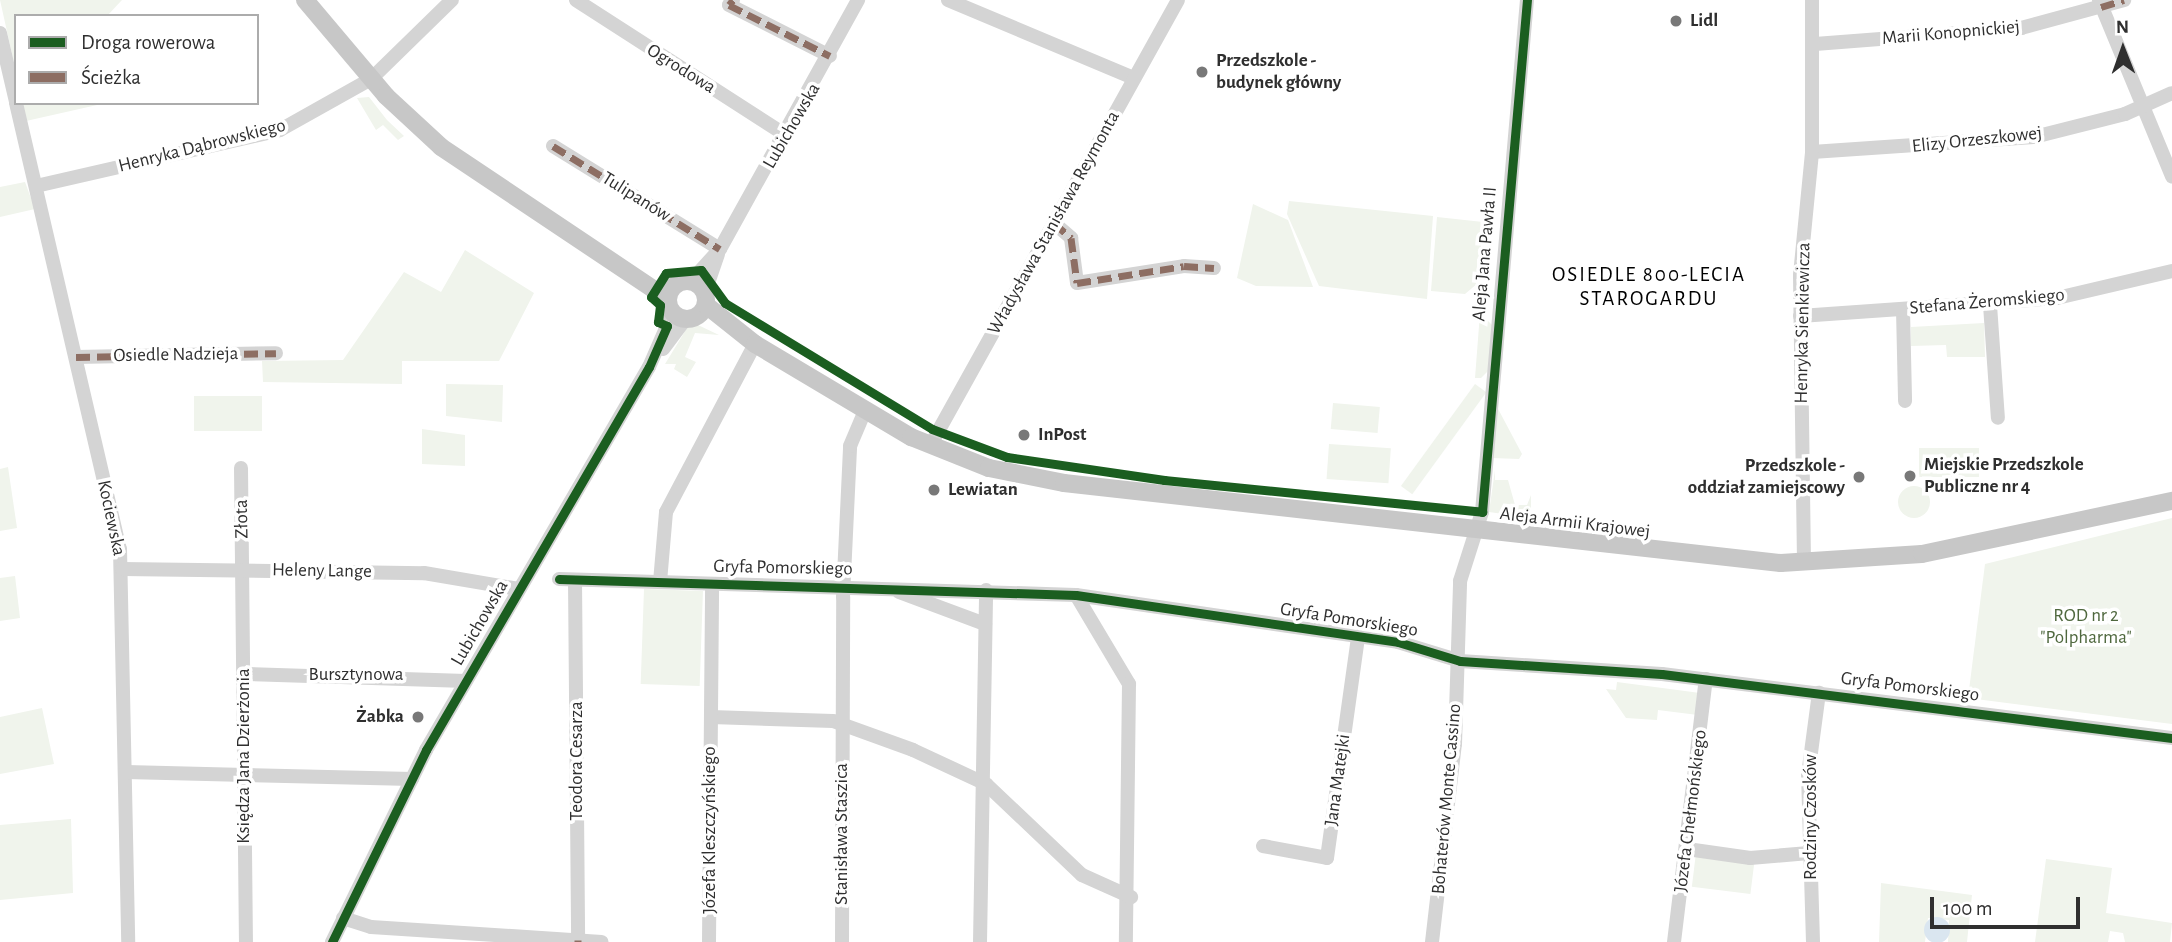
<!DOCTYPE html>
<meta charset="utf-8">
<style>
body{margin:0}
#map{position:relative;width:2172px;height:942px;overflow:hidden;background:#fff;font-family:"Alegreya Sans",sans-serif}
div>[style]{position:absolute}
.green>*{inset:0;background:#f0f4ec;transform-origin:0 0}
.round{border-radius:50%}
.water>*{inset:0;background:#dae6f0}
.minor>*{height:14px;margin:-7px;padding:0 7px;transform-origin:7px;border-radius:7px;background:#d4d4d4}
.major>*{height:18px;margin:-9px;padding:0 9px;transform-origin:9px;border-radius:9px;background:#c7c7c7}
.major>.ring{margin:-9px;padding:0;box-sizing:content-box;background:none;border:18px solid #c7c7c7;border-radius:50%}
.quiet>*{height:7px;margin-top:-3.5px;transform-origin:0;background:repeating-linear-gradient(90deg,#8d6e63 0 14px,transparent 0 21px)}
.cycleway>*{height:9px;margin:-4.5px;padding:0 4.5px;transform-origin:4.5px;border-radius:4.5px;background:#1b5e20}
.dots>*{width:19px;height:19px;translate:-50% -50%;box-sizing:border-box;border:4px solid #fff;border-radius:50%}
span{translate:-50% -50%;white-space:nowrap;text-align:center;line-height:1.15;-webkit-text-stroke:7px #fff;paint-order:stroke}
.poi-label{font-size:19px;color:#2f2f2f;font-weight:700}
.left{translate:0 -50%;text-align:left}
.right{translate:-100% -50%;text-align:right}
.street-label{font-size:19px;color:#2f2f2f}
.park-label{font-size:19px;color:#4f683e}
.neighbourhood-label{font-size:21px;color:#000;letter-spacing:2px}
.legend{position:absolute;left:14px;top:14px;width:245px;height:91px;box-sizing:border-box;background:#fff;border:2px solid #acacac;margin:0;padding:9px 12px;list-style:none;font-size:21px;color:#2f2f2f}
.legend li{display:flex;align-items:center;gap:14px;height:35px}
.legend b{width:35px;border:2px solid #acacac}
.north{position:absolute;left:2088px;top:14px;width:70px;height:70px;-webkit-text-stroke:5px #fff;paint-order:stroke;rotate:359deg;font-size:19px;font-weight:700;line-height:28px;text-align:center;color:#2f2f2f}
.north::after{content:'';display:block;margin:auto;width:24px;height:32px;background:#2f2f2f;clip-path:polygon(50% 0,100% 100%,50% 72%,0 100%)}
.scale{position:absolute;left:1930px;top:897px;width:150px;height:32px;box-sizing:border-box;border:4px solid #2f2f2f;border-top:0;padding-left:9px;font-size:21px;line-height:24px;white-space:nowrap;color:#2f2f2f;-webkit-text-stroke:5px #fff;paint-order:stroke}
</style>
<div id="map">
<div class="green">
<i style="clip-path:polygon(0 0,122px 0,107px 16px,16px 16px,16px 72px)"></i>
<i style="clip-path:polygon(369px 97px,387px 120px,404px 136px,398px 140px,383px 125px,376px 130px,357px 98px)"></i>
<i style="clip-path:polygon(22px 103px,106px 103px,26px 121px)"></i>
<i style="clip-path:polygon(25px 182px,35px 209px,0 217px,0 187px)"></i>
<i style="clip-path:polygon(1289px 201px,1433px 216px,1427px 299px,1319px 286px,1287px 214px)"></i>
<i style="clip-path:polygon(1253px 204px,1288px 220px,1313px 287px,1256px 286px,1237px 278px)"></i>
<i style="clip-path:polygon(1437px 217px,1483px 222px,1478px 283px,1465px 294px,1431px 291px)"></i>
<i style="clip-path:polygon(465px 250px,534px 293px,499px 361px,402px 361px,402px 384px,263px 382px,262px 361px,343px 360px,404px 272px,441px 292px)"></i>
<i style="clip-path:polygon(1480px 313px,1492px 325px,1488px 371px,1481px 378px,1475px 378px)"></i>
<i style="clip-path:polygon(1984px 323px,1985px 357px,1947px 357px,1946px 345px,1911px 346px,1911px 327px)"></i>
<i style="clip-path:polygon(698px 325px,719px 335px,695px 333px,685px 357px,696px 362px,687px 377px,674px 369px,676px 364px,665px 364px,687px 328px)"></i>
<i style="clip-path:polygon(446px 384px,503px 385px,502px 422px,446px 416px)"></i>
<i style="left:1475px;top:384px;width:14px;height:126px;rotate:36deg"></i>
<i style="left:194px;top:396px;width:68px;height:35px"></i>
<i style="left:1333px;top:403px;width:47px;height:26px;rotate:5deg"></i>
<i style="clip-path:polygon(1496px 405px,1522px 454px,1519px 459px,1492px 458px)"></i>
<i style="clip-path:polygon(422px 429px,465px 435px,465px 466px,422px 464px)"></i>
<i style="left:1329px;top:444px;width:62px;height:35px;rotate:4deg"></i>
<i style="left:1919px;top:448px;width:60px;height:29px"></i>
<i style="clip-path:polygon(8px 467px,17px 528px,0 531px,0 469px)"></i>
<i style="clip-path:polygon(1495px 470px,1495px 480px,1508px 480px,1515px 505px,1527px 505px,1531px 495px,1531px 518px,1489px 512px)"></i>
<i class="round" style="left:1898px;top:486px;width:32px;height:32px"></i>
<i style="clip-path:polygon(2172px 518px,2172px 724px,1968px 698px,1985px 564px)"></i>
<i style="clip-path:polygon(15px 576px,20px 618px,0 621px,0 578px)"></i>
<i style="left:644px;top:589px;width:59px;height:95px;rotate:2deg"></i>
<i style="clip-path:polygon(1617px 682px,1700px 693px,1698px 715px,1658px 710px,1657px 720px,1626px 718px,1606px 689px,1616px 690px)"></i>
<i style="clip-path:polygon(42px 708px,54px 764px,0 774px,0 717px)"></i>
<i style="clip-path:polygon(71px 819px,73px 893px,0 900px,0 825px)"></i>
<i style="left:1696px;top:853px;width:59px;height:34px;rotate:7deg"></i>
<i style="clip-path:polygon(2046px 859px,2112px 868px,2106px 913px,2172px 923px,2170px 942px,2125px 942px,2123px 933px,2110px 931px,2108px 942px,2035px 942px)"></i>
<i style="clip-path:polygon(1881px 883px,1972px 895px,1967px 942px,1948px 942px,1949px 920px,1928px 918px,1925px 942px,1879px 942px)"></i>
</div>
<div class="water">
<i class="round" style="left:1924px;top:917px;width:26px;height:26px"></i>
</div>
<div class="minor">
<i style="left:576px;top:0;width:251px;rotate:32.8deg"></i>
<i style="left:733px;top:0;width:6px;rotate:129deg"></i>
<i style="left:729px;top:5px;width:113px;rotate:26.8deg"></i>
<i style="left:948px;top:0;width:202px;rotate:22.8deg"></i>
<i style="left:2099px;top:0;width:191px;rotate:67.5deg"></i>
<i style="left:0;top:33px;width:71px;rotate:76.9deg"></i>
<i style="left:1815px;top:44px;width:207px;rotate:-4.4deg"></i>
<i style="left:2021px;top:28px;width:107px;rotate:-15.2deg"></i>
<i style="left:16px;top:103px;width:458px;rotate:76.9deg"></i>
<i style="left:120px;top:549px;width:393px;rotate:88.8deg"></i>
<i style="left:553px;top:146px;width:196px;rotate:31.7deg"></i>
<i style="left:1812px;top:152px;width:223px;rotate:-3.9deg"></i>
<i style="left:2034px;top:137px;width:94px;rotate:-14.2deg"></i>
<i style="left:2125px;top:114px;width:51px;rotate:-24.1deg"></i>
<i style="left:36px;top:186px;width:250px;rotate:-12.9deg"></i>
<i style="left:280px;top:130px;width:104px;rotate:-29.3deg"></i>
<i style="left:371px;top:79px;width:113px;rotate:-44.3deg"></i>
<i style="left:1054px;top:223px;width:23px;rotate:41deg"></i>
<i style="left:1071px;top:238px;width:45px;rotate:82.4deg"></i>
<i style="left:1077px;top:283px;width:108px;rotate:-9deg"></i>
<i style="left:1184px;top:266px;width:30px;rotate:4deg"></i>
<i style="left:691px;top:281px;width:43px;rotate:-47.8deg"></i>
<i style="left:720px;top:249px;width:285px;rotate:-61deg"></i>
<i style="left:705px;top:292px;width:40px;rotate:-71.1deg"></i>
<i style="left:1990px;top:305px;width:113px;rotate:86deg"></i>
<i style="left:1903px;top:310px;width:91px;rotate:88.7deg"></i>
<i style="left:1800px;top:316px;width:258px;rotate:-4deg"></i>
<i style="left:2057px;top:298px;width:118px;rotate:-13.2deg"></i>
<i style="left:663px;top:349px;width:38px;rotate:-53deg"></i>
<i style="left:76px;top:357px;width:200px;rotate:-1.1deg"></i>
<i style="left:930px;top:446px;width:510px;rotate:-60.92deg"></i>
<i style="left:241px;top:468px;width:474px;rotate:89.4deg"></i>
<i style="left:1804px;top:562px;width:287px;rotate:-90.8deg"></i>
<i style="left:1800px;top:275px;width:124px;rotate:-84.4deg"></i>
<i style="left:1812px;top:152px;width:152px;rotate:-90deg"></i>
<i style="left:122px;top:569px;width:302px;rotate:0.8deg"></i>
<i style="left:424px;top:573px;width:96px;rotate:9.6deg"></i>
<i style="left:559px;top:579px;width:517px;rotate:1.77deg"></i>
<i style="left:1076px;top:595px;width:325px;rotate:8.3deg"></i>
<i style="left:1398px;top:642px;width:65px;rotate:17deg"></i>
<i style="left:1460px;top:661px;width:202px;rotate:3.7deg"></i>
<i style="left:1662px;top:674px;width:514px;rotate:7.15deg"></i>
<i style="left:575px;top:580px;width:362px;rotate:89.5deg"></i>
<i style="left:660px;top:582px;width:70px;rotate:-85.1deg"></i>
<i style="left:666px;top:512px;width:190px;rotate:-62.1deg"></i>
<i style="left:899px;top:592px;width:92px;rotate:20.4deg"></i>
<i style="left:1076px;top:595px;width:104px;rotate:59.2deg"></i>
<i style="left:1129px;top:684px;width:258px;rotate:90.7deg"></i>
<i style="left:245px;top:674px;width:221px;rotate:1.8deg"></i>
<i style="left:711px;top:717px;width:122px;rotate:1.9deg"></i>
<i style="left:833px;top:721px;width:85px;rotate:19.9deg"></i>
<i style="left:913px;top:750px;width:81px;rotate:25deg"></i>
<i style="left:986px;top:784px;width:132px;rotate:43.5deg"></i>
<i style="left:1082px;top:875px;width:54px;rotate:24.2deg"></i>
<i style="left:126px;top:772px;width:286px;rotate:1.4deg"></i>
<i style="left:1263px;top:846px;width:65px;rotate:10.6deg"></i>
<i style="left:1327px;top:858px;width:223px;rotate:-82deg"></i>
<i style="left:1687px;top:849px;width:64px;rotate:8.1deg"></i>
<i style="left:1750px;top:858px;width:59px;rotate:-4.8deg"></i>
<i style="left:343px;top:918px;width:29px;rotate:18deg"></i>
<i style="left:371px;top:927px;width:231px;rotate:3.7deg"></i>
<i style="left:332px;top:942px;width:214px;rotate:-63.9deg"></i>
<i style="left:426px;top:750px;width:443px;rotate:-59.8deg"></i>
<i style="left:649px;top:367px;width:60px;rotate:-66.4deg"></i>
<i style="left:709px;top:942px;width:358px;rotate:-89.5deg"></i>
<i style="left:842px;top:942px;width:345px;rotate:-89.8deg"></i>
<i style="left:843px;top:597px;width:151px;rotate:-87.3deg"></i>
<i style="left:850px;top:446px;width:38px;rotate:-67deg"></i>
<i style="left:980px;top:942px;width:352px;rotate:-89deg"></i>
<i style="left:1432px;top:942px;width:199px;rotate:-83.4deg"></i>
<i style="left:1455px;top:744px;width:163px;rotate:-88.2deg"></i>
<i style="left:1460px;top:581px;width:72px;rotate:-72.3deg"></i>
<i style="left:1482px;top:512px;width:514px;rotate:-84.98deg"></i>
<i style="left:1674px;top:942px;width:265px;rotate:-83.1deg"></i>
<i style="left:1813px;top:942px;width:167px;rotate:-91.7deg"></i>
<i style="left:1808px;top:775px;width:83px;rotate:-82.4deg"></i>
</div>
<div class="major">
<i style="left:305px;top:0;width:126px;rotate:49.8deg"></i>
<i style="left:386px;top:96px;width:75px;rotate:42.8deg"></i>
<i style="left:441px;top:147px;width:273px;rotate:33.8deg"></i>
<i class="ring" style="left:668px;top:281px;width:20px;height:20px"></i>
<i style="left:706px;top:305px;width:63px;rotate:38.5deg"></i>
<i style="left:755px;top:344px;width:182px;rotate:30.8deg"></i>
<i style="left:911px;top:437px;width:84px;rotate:21.7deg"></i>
<i style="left:989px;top:468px;width:76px;rotate:11.3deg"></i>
<i style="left:1064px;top:483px;width:721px;rotate:6.37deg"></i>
<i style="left:1781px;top:563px;width:141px;rotate:-3.7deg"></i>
<i style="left:1922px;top:554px;width:256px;rotate:-12deg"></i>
</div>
<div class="quiet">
<i style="left:733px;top:0;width:6px;rotate:129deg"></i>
<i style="left:729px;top:5px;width:113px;rotate:26.8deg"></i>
<i style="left:2101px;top:7px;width:24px;rotate:-17deg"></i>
<i style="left:553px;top:146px;width:196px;rotate:31.7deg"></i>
<i style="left:1054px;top:223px;width:23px;rotate:41deg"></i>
<i style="left:1071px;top:238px;width:45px;rotate:82.4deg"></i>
<i style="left:1077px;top:283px;width:108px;rotate:-9deg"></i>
<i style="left:1184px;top:266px;width:30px;rotate:4deg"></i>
<i style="left:76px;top:357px;width:200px;rotate:-1.1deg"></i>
<i style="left:578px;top:942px;width:2px;rotate:-90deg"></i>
</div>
<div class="cycleway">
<i style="left:559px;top:579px;width:517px;rotate:1.77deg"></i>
<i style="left:1076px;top:595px;width:325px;rotate:8.3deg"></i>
<i style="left:1398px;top:642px;width:65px;rotate:17deg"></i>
<i style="left:1460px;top:661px;width:202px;rotate:3.7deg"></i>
<i style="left:1662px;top:674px;width:514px;rotate:7.15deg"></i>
<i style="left:332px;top:942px;width:214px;rotate:-63.9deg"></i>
<i style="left:426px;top:750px;width:443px;rotate:-59.8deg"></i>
<i style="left:649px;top:367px;width:45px;rotate:-66.3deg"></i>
<i style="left:667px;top:326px;width:10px;rotate:-156deg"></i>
<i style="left:658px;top:322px;width:17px;rotate:-83deg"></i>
<i style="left:660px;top:305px;width:12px;rotate:-138deg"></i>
<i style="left:651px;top:297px;width:28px;rotate:-58deg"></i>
<i style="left:666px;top:273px;width:35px;rotate:-5deg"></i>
<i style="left:701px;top:270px;width:41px;rotate:54deg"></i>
<i style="left:725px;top:303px;width:242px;rotate:31.3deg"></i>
<i style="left:932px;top:429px;width:80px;rotate:20.5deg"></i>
<i style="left:1007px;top:457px;width:159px;rotate:8.3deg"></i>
<i style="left:1164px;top:480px;width:320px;rotate:5.7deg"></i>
<i style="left:1482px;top:512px;width:514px;rotate:-84.98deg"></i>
</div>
<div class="dots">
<i style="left:1676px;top:21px;background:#787878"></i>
<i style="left:1202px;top:72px;background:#787878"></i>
<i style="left:1024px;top:435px;background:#787878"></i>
<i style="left:1910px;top:476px;background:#787878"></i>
<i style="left:1859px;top:477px;background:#787878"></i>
<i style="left:934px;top:490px;background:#787878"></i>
<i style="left:418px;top:717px;background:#787878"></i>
</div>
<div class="poi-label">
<span class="left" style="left:1690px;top:21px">Lidl</span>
<span class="left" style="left:1216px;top:72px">Przedszkole -<br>budynek główny</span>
<span class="left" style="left:1038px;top:435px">InPost</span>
<span class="left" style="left:1924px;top:476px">Miejskie Przedszkole<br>Publiczne nr 4</span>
<span class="right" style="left:1845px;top:477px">Przedszkole -<br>oddział zamiejscowy</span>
<span class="left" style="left:948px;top:490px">Lewiatan</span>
<span class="right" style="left:404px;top:717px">Żabka</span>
</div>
<div class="street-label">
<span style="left:1951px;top:33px;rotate:-5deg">Marii Konopnickiej</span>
<span style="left:681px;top:69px;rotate:32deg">Ogrodowa</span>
<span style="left:792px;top:126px;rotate:-60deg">Lubichowska</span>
<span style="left:1977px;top:140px;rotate:-6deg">Elizy Orzeszkowej</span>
<span style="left:202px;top:146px;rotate:-14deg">Henryka Dąbrowskiego</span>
<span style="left:636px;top:197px;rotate:32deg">Tulipanów</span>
<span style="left:1054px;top:223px;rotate:-61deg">Władysława Stanisława Reymonta</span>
<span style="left:1485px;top:254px;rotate:-85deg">Aleja Jana Pawła II</span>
<span style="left:1987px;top:302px;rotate:-5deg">Stefana Żeromskiego</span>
<span style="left:1803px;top:323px;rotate:-89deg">Henryka Sienkiewicza</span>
<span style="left:176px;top:355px;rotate:-1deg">Osiedle Nadzieja</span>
<span style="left:111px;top:518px;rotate:78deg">Kociewska</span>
<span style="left:242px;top:519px;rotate:-91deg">Złota</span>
<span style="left:1575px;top:523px;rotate:7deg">Aleja Armii Krajowej</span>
<span style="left:783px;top:568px;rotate:1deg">Gryfa Pomorskiego</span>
<span style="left:322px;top:571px;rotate:1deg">Heleny Lange</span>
<span style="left:1349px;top:620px;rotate:9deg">Gryfa Pomorskiego</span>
<span style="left:480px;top:623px;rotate:-60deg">Lubichowska</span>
<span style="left:356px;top:675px">Bursztynowa</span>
<span style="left:1910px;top:687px;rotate:7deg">Gryfa Pomorskiego</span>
<span style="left:244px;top:756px;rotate:-90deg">Księdza Jana Dzierżonia</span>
<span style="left:577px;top:761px;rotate:-90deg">Teodora Cesarza</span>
<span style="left:1338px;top:780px;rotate:-82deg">Jana Matejki</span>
<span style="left:1447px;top:799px;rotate:-85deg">Bohaterów Monte Cassino</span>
<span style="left:1691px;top:811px;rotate:-83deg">Józefa Chełmońskiego</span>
<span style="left:1811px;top:817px;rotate:-90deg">Rodziny Czosków</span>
<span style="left:710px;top:830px;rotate:-90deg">Józefa Kleszczyńskiego</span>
<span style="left:842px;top:834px;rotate:-90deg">Stanisława Staszica</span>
</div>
<div class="park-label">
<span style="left:2086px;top:627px">ROD nr 2<br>"Polpharma"</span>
</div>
<div class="neighbourhood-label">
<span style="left:1649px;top:287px">OSIEDLE 800-LECIA<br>STAROGARDU</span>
</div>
<ul class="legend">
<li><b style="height:9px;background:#1b5e20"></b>Droga rowerowa</li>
<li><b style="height:9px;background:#8d6e63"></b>Ścieżka</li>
</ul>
<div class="north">N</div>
<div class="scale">100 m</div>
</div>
